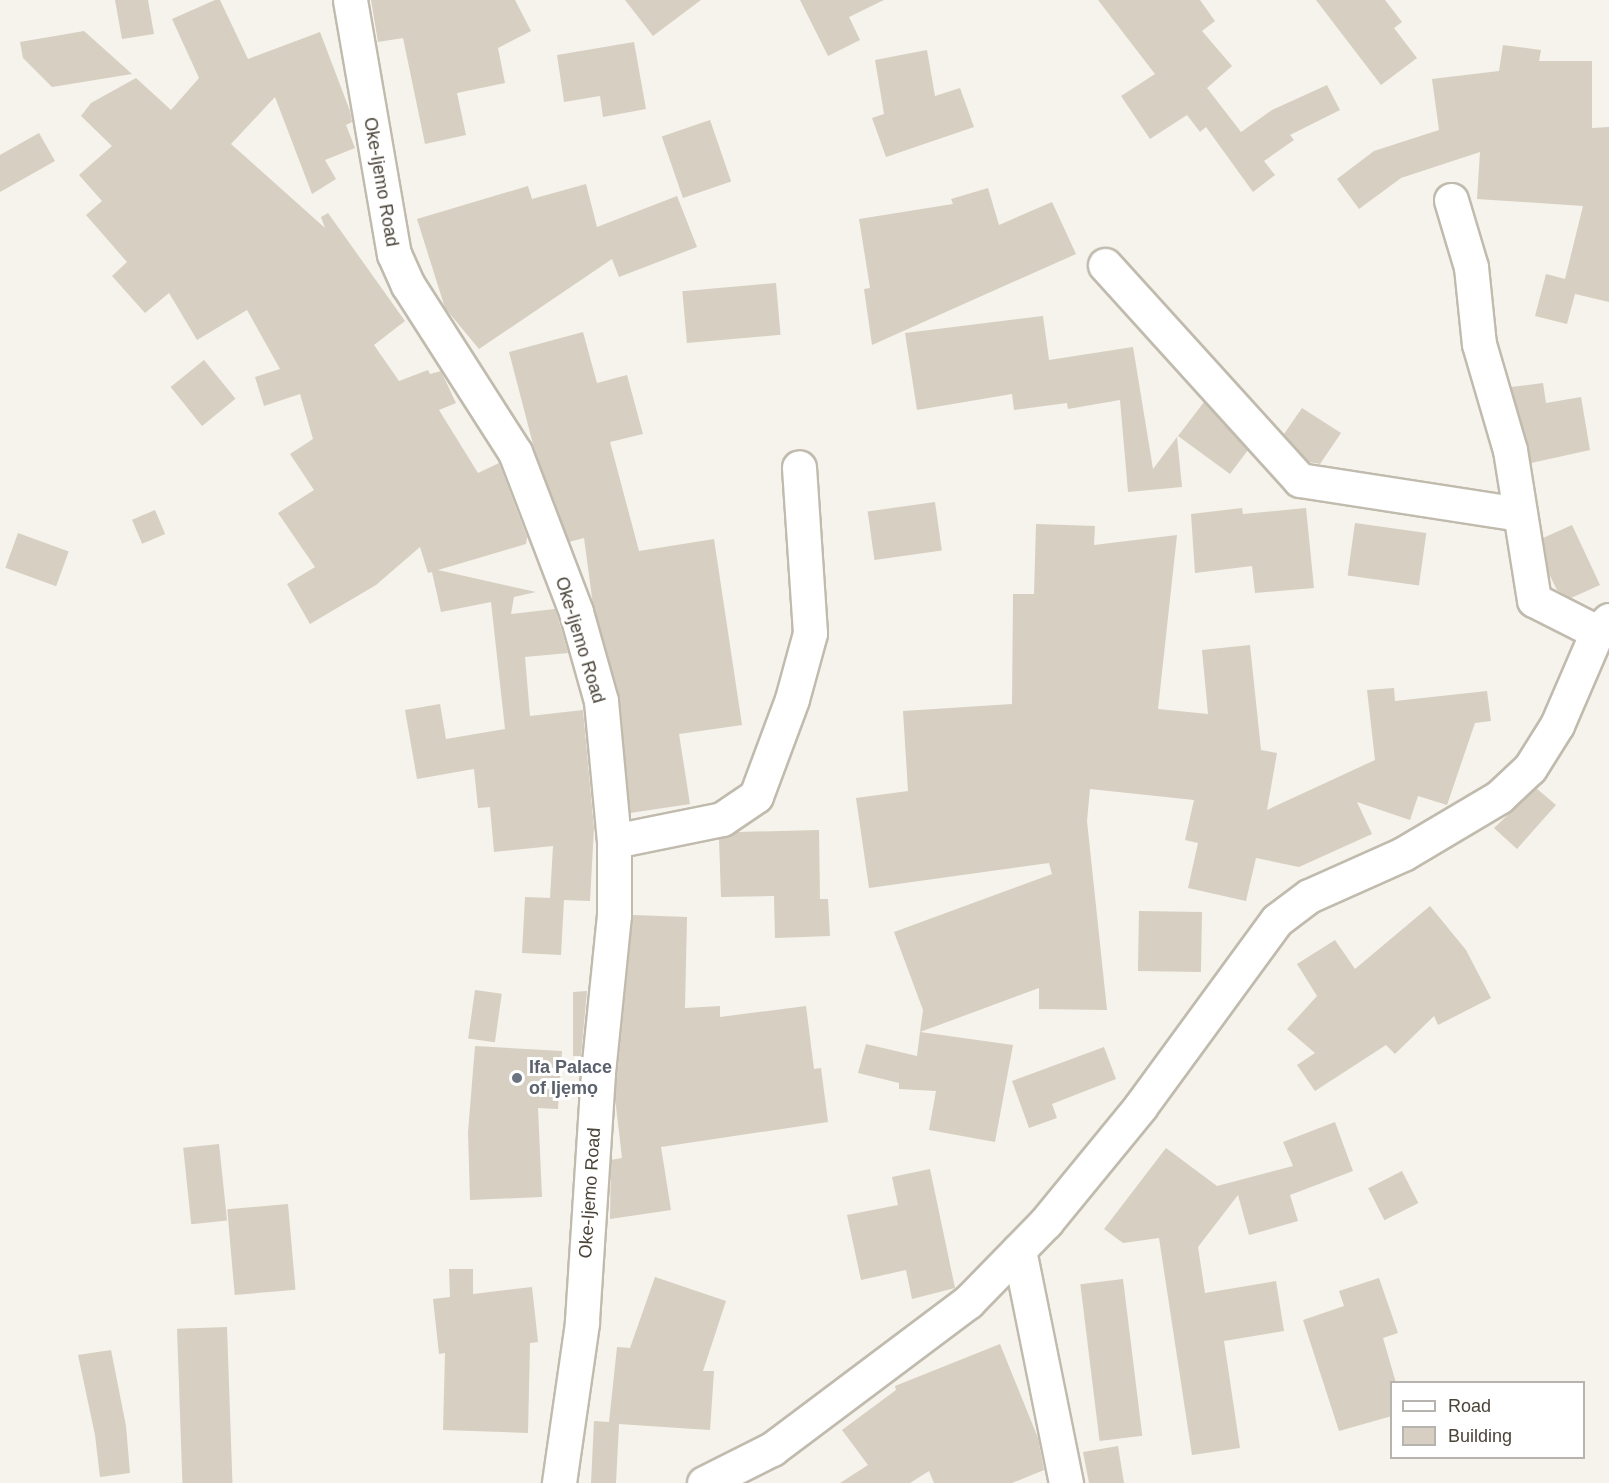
<!DOCTYPE html>
<meta charset="utf-8">
<style>
body{margin:0}
#map{position:relative;width:1609px;height:1483px;overflow:hidden;background:#f5f3ec;font-family:Helvetica,sans-serif}
div>[style]{position:absolute}
.building>*{inset:0;background:#d7cfc1;transform-origin:0 0}
.roads{filter:drop-shadow(2px 0 #c1bbae) drop-shadow(-2px 0 #c1bbae) drop-shadow(0 2px #c1bbae) drop-shadow(0 -2px #c1bbae)}
.minor>*{height:33px;margin:-16.5px;padding:0 16.5px;transform-origin:16.5px;border-radius:16.5px;background:#fff}
.dots>*{width:16px;height:16px;translate:-50% -50%;box-sizing:border-box;border:3px solid #fff;border-radius:50%}
span{translate:-50% -50%;white-space:nowrap;text-align:center;line-height:1.15;-webkit-text-stroke:6px #fff;paint-order:stroke}
.street-label{font-size:18px;color:#4a4439}
.worship-label{font-size:18px;color:#5b616d;font-weight:700}
.left{translate:0 -50%;text-align:left}
.legend{position:absolute;left:1390px;top:1381px;width:195px;height:78px;box-sizing:border-box;background:#fff;border:2px solid #b7b4b0;margin:0;padding:8px 10px;list-style:none;font-size:18px;color:#4a4439}
.legend li{display:flex;align-items:center;gap:12px;height:30px}
.legend b{width:30px;border:2px solid #b7b4b0}
</style>
<div id="map">
<div class="building">
<i style="clip-path:polygon(115px 0,148px 0,154px 34px,122px 39px)"></i>
<i style="clip-path:polygon(215px 0,220px 0,248px 59px,320px 32px,350px 111px,352px 122px,346px 125px,355px 148px,325px 160px,336px 179px,312px 194px,275px 97px,231px 144px,325px 228px,321px 217px,328px 213px,405px 321px,374px 345px,399px 381px,428px 370px,430px 374px,441px 371px,456px 403px,439px 410px,478px 473px,499px 463px,527px 537px,526px 544px,438px 570px,536px 592px,514px 597px,511px 614px,555px 609px,558px 618px,568px 653px,525px 657px,530px 716px,583px 710px,594px 828px,590px 901px,564px 900px,561px 955px,522px 953px,525px 897px,550px 898px,553px 846px,494px 852px,490px 807px,478px 808px,474px 769px,417px 779px,405px 710px,440px 704px,446px 739px,505px 729px,491px 602px,441px 612px,432px 572px,428px 573px,420px 547px,376px 585px,310px 624px,287px 584px,315px 567px,278px 513px,314px 490px,290px 454px,313px 439px,300px 394px,264px 406px,255px 377px,280px 369px,247px 310px,197px 340px,169px 293px,145px 313px,112px 276px,127px 262px,86px 215px,102px 201px,79px 175px,112px 146px,81px 116px,91px 103px,136px 78px,171px 110px,199px 78px,172px 19px)"></i>
<i style="clip-path:polygon(371px 0,515px 0,531px 31px,498px 48px,505px 83px,457px 93px,466px 135px,425px 144px,403px 38px,378px 42px)"></i>
<i style="clip-path:polygon(625px 0,701px 0,653px 36px)"></i>
<i style="clip-path:polygon(800px 0,884px 0,849px 17px,860px 40px,828px 56px)"></i>
<i style="clip-path:polygon(1098px 0,1200px 0,1215px 21px,1202px 31px,1232px 66px,1207px 88px,1241px 132px,1272px 110px,1327px 85px,1340px 110px,1290px 135px,1294px 140px,1264px 161px,1275px 175px,1253px 192px,1206px 127px,1200px 132px,1187px 115px,1150px 139px,1121px 96px,1155px 74px)"></i>
<i style="clip-path:polygon(1316px 0,1385px 0,1402px 22px,1394px 28px,1417px 58px,1381px 85px)"></i>
<i style="clip-path:polygon(84px 31px,132px 74px,52px 87px,23px 58px,20px 42px)"></i>
<i style="clip-path:polygon(634px 42px,646px 109px,603px 117px,600px 96px,564px 102px,557px 55px)"></i>
<i style="clip-path:polygon(1503px 45px,1541px 50px,1539px 61px,1592px 61px,1592px 128px,1609px 127px,1609px 302px,1575px 294px,1567px 324px,1535px 316px,1546px 274px,1565px 279px,1583px 206px,1477px 199px,1480px 152px,1401px 178px,1359px 209px,1337px 179px,1374px 151px,1439px 130px,1432px 79px,1499px 71px)"></i>
<i style="clip-path:polygon(927px 50px,935px 96px,960px 88px,974px 127px,886px 157px,872px 118px,884px 114px,875px 60px)"></i>
<i style="left:710px;top:120px;width:65px;height:51px;rotate:71deg"></i>
<i style="clip-path:polygon(39px 133px,55px 161px,0 192px,0 155px)"></i>
<i style="clip-path:polygon(586px 184px,597px 227px,677px 196px,697px 247px,619px 277px,612px 259px,479px 349px,445px 308px,417px 219px,528px 186px,532px 199px)"></i>
<i style="clip-path:polygon(988px 188px,999px 225px,1052px 202px,1076px 254px,872px 345px,864px 289px,870px 288px,859px 219px,953px 204px,951px 199px)"></i>
<i style="left:776px;top:283px;width:52px;height:94px;rotate:85deg"></i>
<i style="clip-path:polygon(1043px 316px,1049px 360px,1133px 347px,1153px 469px,1177px 437px,1182px 487px,1128px 492px,1120px 400px,1068px 409px,1067px 403px,1014px 410px,1012px 394px,917px 410px,905px 333px)"></i>
<i style="clip-path:polygon(583px 332px,597px 383px,627px 375px,643px 434px,610px 442px,639px 551px,714px 539px,742px 725px,679px 734px,690px 804px,630px 813px,620px 699px,593px 605px,584px 538px,569px 542px,534px 448px,509px 352px)"></i>
<i style="left:204px;top:360px;width:50px;height:43px;rotate:51deg"></i>
<i style="clip-path:polygon(1543px 383px,1546px 403px,1581px 397px,1590px 450px,1531px 463px,1511px 387px)"></i>
<i style="clip-path:polygon(1204px 402px,1248px 450px,1230px 474px,1178px 436px)"></i>
<i style="clip-path:polygon(1302px 408px,1341px 433px,1320px 464px,1309px 462px,1284px 434px)"></i>
<i style="left:935px;top:502px;width:49px;height:68px;rotate:82deg"></i>
<i style="clip-path:polygon(1242px 508px,1243px 514px,1306px 508px,1314px 588px,1255px 593px,1252px 566px,1195px 573px,1191px 514px)"></i>
<i style="left:155px;top:510px;width:26px;height:25px;rotate:67deg"></i>
<i style="left:1355px;top:523px;width:72px;height:53px;rotate:8deg"></i>
<i style="clip-path:polygon(1036px 524px,1095px 526px,1094px 545px,1177px 535px,1158px 709px,1208px 714px,1202px 650px,1250px 645px,1261px 750px,1277px 753px,1267px 810px,1375px 760px,1367px 690px,1394px 688px,1395px 701px,1487px 691px,1491px 721px,1475px 723px,1447px 805px,1418px 796px,1410px 820px,1357px 802px,1372px 834px,1299px 867px,1256px 858px,1246px 901px,1188px 888px,1198px 843px,1185px 840px,1194px 800px,1090px 789px,1087px 821px,1107px 1010px,1039px 1009px,1039px 988px,920px 1032px,923px 1010px,894px 932px,1052px 874px,1049px 863px,869px 888px,856px 798px,908px 791px,903px 711px,1012px 704px,1013px 594px,1034px 594px)"></i>
<i style="clip-path:polygon(1572px 525px,1600px 585px,1571px 598px,1557px 590px,1549px 574px,1543px 538px)"></i>
<i style="left:18px;top:533px;width:54px;height:37px;rotate:20deg"></i>
<i style="clip-path:polygon(1536px 788px,1556px 805px,1517px 849px,1494px 828px)"></i>
<i style="clip-path:polygon(819px 830px,820px 899px,828px 899px,830px 936px,775px 938px,774px 896px,721px 897px,719px 839px,737px 832px)"></i>
<i style="clip-path:polygon(1430px 906px,1466px 950px,1491px 998px,1438px 1025px,1434px 1016px,1395px 1054px,1386px 1045px,1315px 1091px,1297px 1065px,1315px 1053px,1287px 1029px,1317px 996px,1297px 964px,1335px 940px,1355px 969px)"></i>
<i style="left:1139px;top:911px;width:63px;height:60px;rotate:1deg"></i>
<i style="clip-path:polygon(633px 915px,687px 917px,685px 1008px,720px 1006px,720px 1017px,806px 1006px,814px 1069px,821px 1068px,828px 1122px,661px 1147px,671px 1210px,610px 1219px,611px 1160px,622px 1158px,615px 1098px)"></i>
<i style="left:475px;top:990px;width:27px;height:49px;rotate:8deg"></i>
<i style="clip-path:polygon(587px 991px,581px 1056px,573px 1056px,573px 992px)"></i>
<i style="clip-path:polygon(920px 1032px,1013px 1045px,995px 1142px,929px 1130px,936px 1091px,899px 1089px,899px 1083px,858px 1073px,866px 1044px,917px 1056px)"></i>
<i style="clip-path:polygon(475px 1046px,562px 1051px,558px 1109px,538px 1108px,542px 1197px,470px 1200px,468px 1132px)"></i>
<i style="clip-path:polygon(1104px 1047px,1116px 1079px,1052px 1104px,1057px 1118px,1029px 1128px,1012px 1081px)"></i>
<i style="clip-path:polygon(1335px 1122px,1353px 1171px,1290px 1195px,1298px 1221px,1249px 1235px,1238px 1195px,1198px 1247px,1205px 1293px,1276px 1281px,1284px 1331px,1224px 1341px,1240px 1448px,1192px 1455px,1159px 1238px,1123px 1243px,1104px 1229px,1166px 1148px,1217px 1186px,1293px 1166px,1283px 1142px)"></i>
<i style="left:219px;top:1144px;width:77px;height:36px;rotate:84deg"></i>
<i style="clip-path:polygon(930px 1169px,955px 1288px,912px 1299px,906px 1270px,861px 1280px,847px 1215px,898px 1205px,892px 1177px)"></i>
<i style="left:1402px;top:1171px;width:36px;height:38px;rotate:63deg"></i>
<i style="left:288px;top:1204px;width:86px;height:61px;rotate:85deg"></i>
<i style="clip-path:polygon(449px 1269px,473px 1269px,473px 1294px,532px 1287px,538px 1342px,530px 1343px,528px 1433px,443px 1430px,445px 1353px,439px 1354px,433px 1299px,450px 1297px)"></i>
<i style="clip-path:polygon(655px 1277px,726px 1301px,703px 1371px,714px 1371px,710px 1430px,619px 1424px,616px 1483px,591px 1483px,594px 1421px,609px 1422px,617px 1347px,630px 1348px)"></i>
<i style="clip-path:polygon(1379px 1278px,1398px 1333px,1383px 1338px,1396px 1383px,1392px 1383px,1392px 1416px,1339px 1431px,1303px 1320px,1344px 1306px,1339px 1291px)"></i>
<i style="left:1123px;top:1279px;width:158px;height:43px;rotate:83deg"></i>
<i style="left:227px;top:1327px;width:156px;height:50px;rotate:88deg"></i>
<i style="clip-path:polygon(1000px 1344px,1038px 1438px,1044px 1470px,1012px 1483px,934px 1483px,929px 1471px,910px 1483px,840px 1483px,868px 1465px,842px 1430px,896px 1390px,895px 1386px)"></i>
<i style="clip-path:polygon(111px 1350px,126px 1426px,130px 1473px,100px 1477px,95px 1435px,78px 1355px)"></i>
<i style="clip-path:polygon(1118px 1446px,1124px 1483px,1089px 1483px,1083px 1452px)"></i>
</div>
<div class="roads">
<div class="minor">
<i style="left:350px;top:0;width:258px;rotate:80.2deg"></i>
<i style="left:394px;top:254px;width:34px;rotate:66deg"></i>
<i style="left:408px;top:285px;width:198px;rotate:57.4deg"></i>
<i style="left:515px;top:452px;width:171px;rotate:69.1deg"></i>
<i style="left:576px;top:612px;width:92px;rotate:74.3deg"></i>
<i style="left:601px;top:701px;width:141px;rotate:84.7deg"></i>
<i style="left:614px;top:841px;width:74px;rotate:90deg"></i>
<i style="left:614px;top:915px;width:159px;rotate:95.8deg"></i>
<i style="left:598px;top:1073px;width:251px;rotate:93.7deg"></i>
<i style="left:582px;top:1323px;width:162px;rotate:98.2deg"></i>
<i style="left:1451px;top:200px;width:70px;rotate:73.4deg"></i>
<i style="left:1471px;top:267px;width:77px;rotate:84.1deg"></i>
<i style="left:1479px;top:344px;width:110px;rotate:73.7deg"></i>
<i style="left:1510px;top:450px;width:152px;rotate:80.9deg"></i>
<i style="left:1534px;top:600px;width:71px;rotate:26.9deg"></i>
<i style="left:1105px;top:265px;width:290px;rotate:47.8deg"></i>
<i style="left:1300px;top:480px;width:222px;rotate:8.8deg"></i>
<i style="left:614px;top:841px;width:110px;rotate:-11.5deg"></i>
<i style="left:722px;top:819px;width:41px;rotate:-34.1deg"></i>
<i style="left:756px;top:796px;width:103px;rotate:-69.6deg"></i>
<i style="left:792px;top:699px;width:68px;rotate:-74.7deg"></i>
<i style="left:810px;top:633px;width:166px;rotate:-93.8deg"></i>
<i style="left:1019px;top:1250px;width:238px;rotate:78.6deg"></i>
<i style="left:704px;top:1483px;width:76px;rotate:-26.6deg"></i>
<i style="left:772px;top:1449px;width:245px;rotate:-36.9deg"></i>
<i style="left:968px;top:1302px;width:112px;rotate:-45.7deg"></i>
<i style="left:1046px;top:1222px;width:149px;rotate:-50.7deg"></i>
<i style="left:1140px;top:1107px;width:232px;rotate:-53.8deg"></i>
<i style="left:1277px;top:920px;width:40px;rotate:-37deg"></i>
<i style="left:1309px;top:896px;width:103px;rotate:-24.1deg"></i>
<i style="left:1403px;top:854px;width:112px;rotate:-30.7deg"></i>
<i style="left:1499px;top:797px;width:42px;rotate:-43.1deg"></i>
<i style="left:1530px;top:768px;width:51px;rotate:-57.9deg"></i>
<i style="left:1557px;top:725px;width:101px;rotate:-66.7deg"></i>
<i style="left:1597px;top:632px;width:17px;rotate:-45deg"></i>
</div>
</div>
<div class="dots">
<i style="left:517px;top:1078px;background:#6b7280"></i>
</div>
<div class="street-label">
<span style="left:381px;top:182px;rotate:80deg">Oke-Ijemo Road</span>
<span style="left:580px;top:640px;rotate:73deg">Oke-Ijemo Road</span>
<span style="left:590px;top:1193px;rotate:-86deg">Oke-Ijemo Road</span>
</div>
<div class="worship-label">
<span class="left" style="left:529px;top:1078px">Ifa Palace<br>of Ijẹmọ</span>
</div>
<ul class="legend">
<li><b style="height:8px;background:#fff"></b>Road</li>
<li><b style="height:16px;background:#d7cfc1"></b>Building</li>
</ul>
</div>
